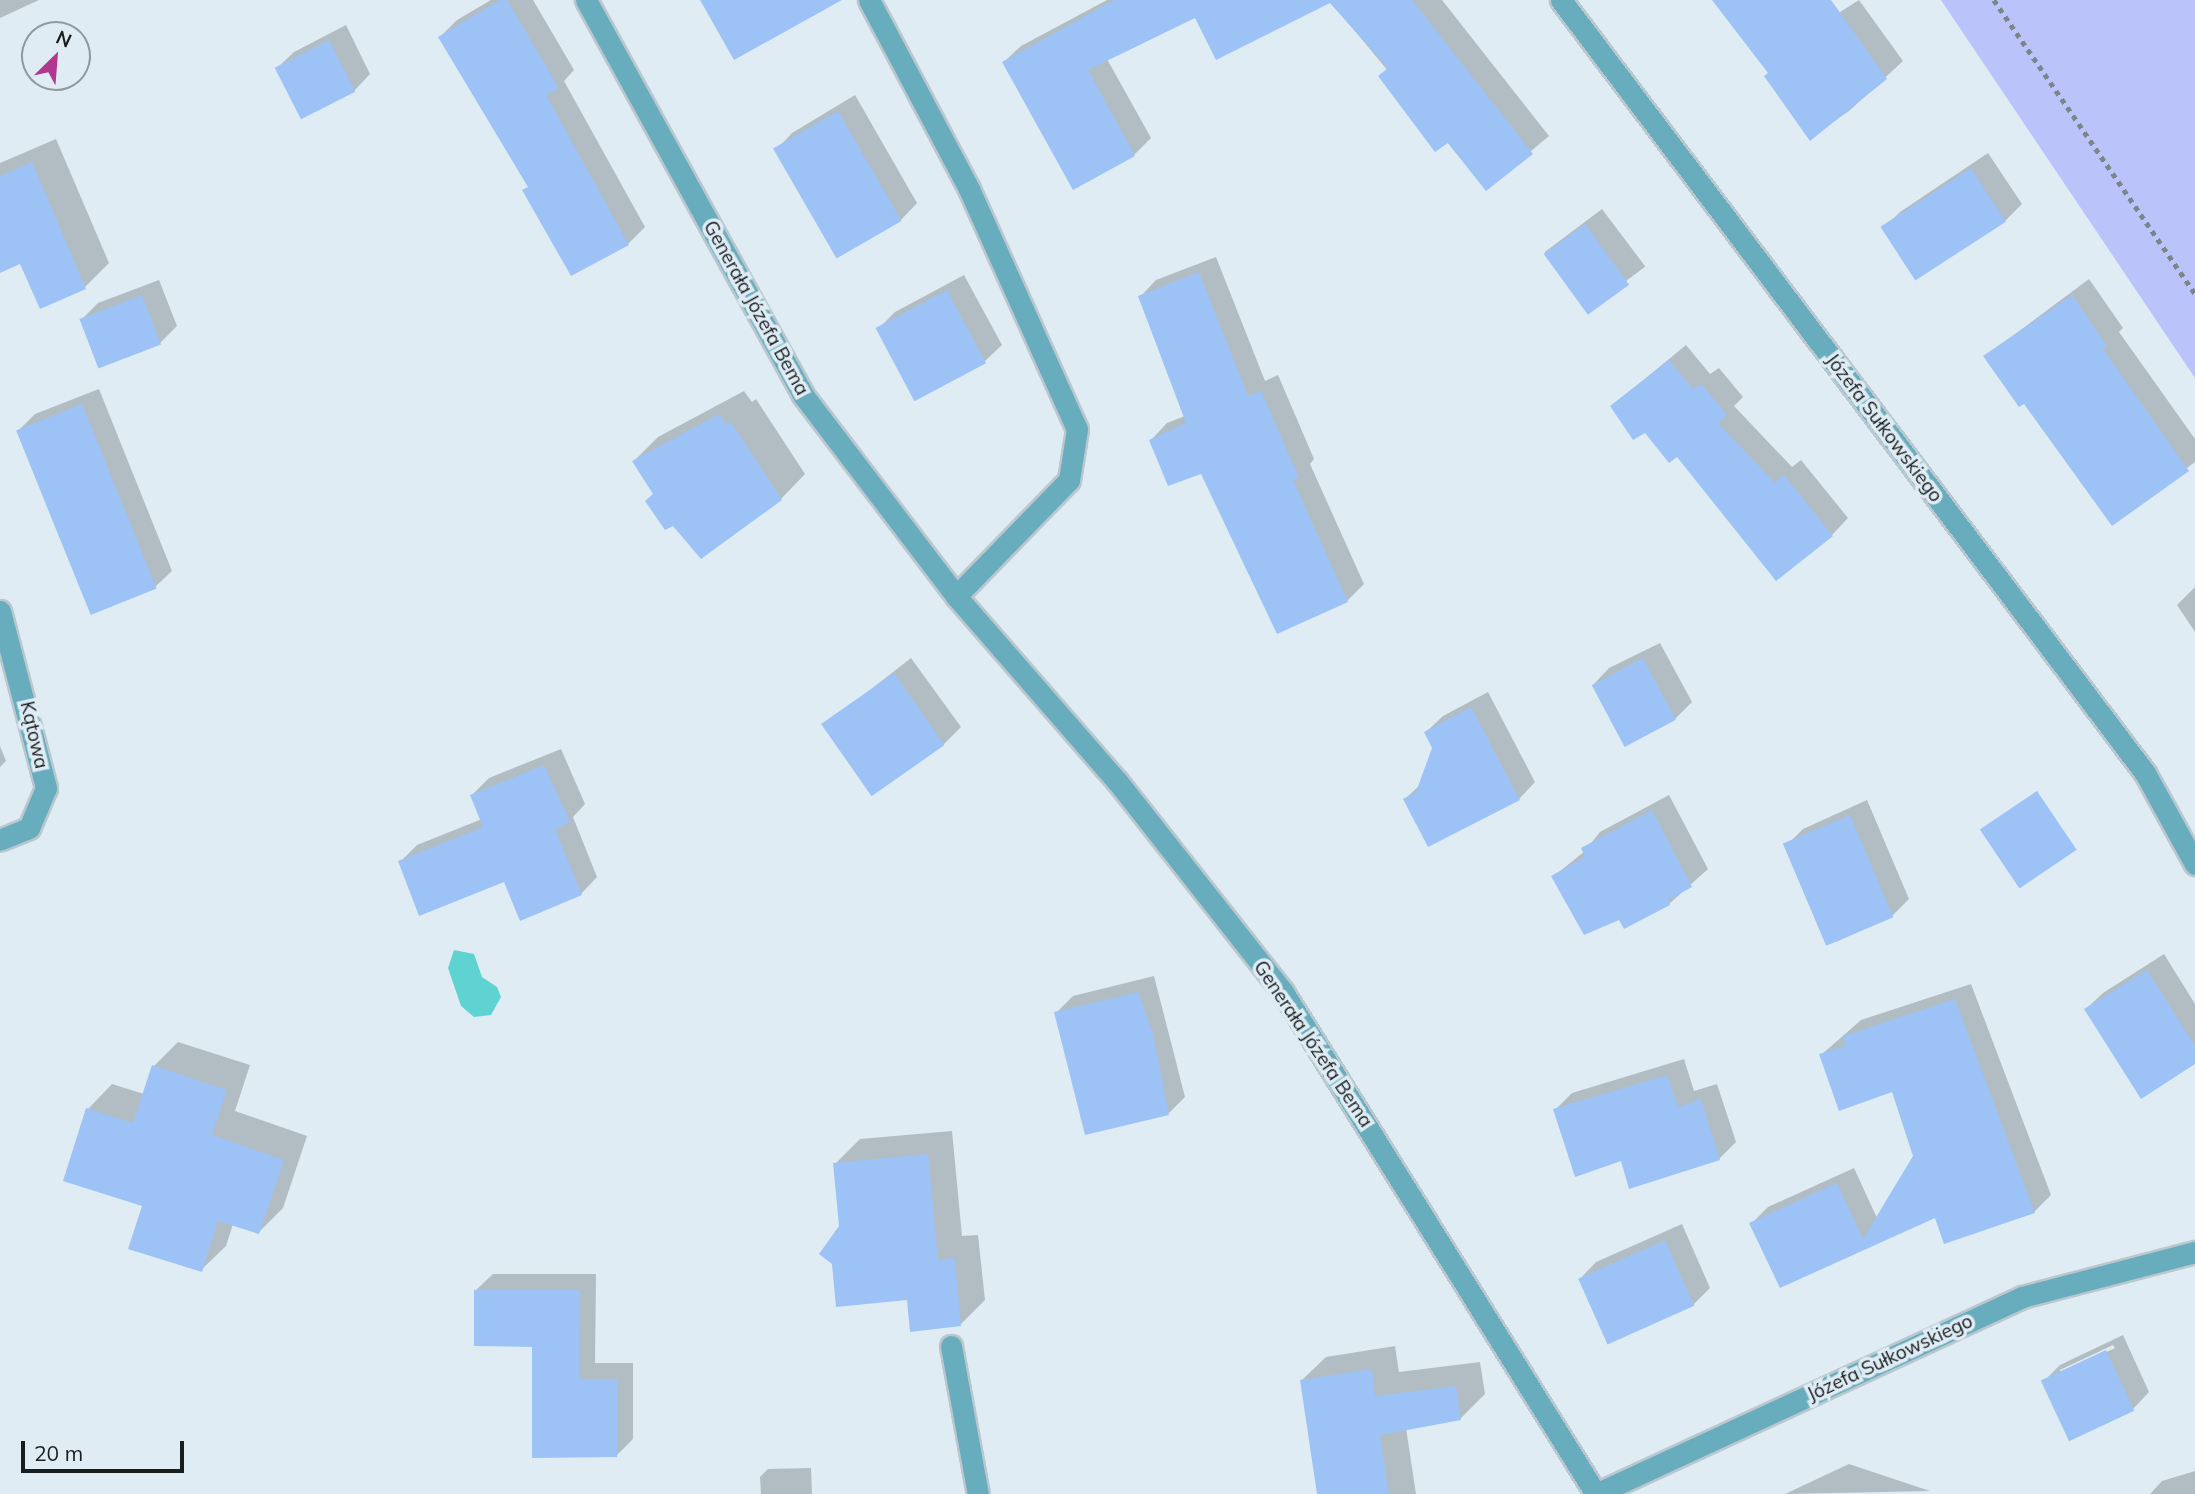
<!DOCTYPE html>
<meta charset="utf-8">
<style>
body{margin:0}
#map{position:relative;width:2195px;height:1494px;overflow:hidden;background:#dfecf4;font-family:Mulish,sans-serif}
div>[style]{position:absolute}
.green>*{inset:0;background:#bac3fa}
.water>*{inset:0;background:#5fd3d1}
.shadow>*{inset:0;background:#0003;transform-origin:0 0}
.building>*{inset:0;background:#9dc2f5;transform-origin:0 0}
.path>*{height:4.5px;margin-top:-2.25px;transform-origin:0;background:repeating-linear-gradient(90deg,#7c858a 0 5px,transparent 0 10px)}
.roads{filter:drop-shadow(2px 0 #bbc7ce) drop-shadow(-2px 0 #bbc7ce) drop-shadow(0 2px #bbc7ce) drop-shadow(0 -2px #bbc7ce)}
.minor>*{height:21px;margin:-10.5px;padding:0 10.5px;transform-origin:10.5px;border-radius:10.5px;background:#67adbd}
span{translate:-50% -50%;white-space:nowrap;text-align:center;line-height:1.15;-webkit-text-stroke:7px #dfecf4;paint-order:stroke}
.street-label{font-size:19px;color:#181d20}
.north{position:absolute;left:21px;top:21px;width:70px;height:70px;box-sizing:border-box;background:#dfecf4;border:2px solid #8f999f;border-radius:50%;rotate:25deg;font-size:19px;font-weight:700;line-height:28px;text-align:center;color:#181d20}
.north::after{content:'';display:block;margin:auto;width:24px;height:32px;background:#b0398f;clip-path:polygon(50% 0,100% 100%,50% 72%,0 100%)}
.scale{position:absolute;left:21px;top:1441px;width:163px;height:32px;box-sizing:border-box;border:4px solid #181d20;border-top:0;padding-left:9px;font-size:21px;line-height:24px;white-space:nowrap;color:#181d20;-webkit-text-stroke:5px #dfecf4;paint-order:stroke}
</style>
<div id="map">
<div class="green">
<i style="clip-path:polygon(1941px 0,2195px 0,2195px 378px)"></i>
</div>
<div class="water">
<i style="clip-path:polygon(454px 950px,474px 954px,482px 977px,497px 987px,501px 997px,491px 1015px,474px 1017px,461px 1006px,448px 968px)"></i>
</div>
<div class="shadow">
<i style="clip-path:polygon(0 0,39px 0,0 18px)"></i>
<i style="clip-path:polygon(491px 0,533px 0,574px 70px,564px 81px,645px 227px,628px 244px,529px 186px,440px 37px,457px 20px)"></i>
<i style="clip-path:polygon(1107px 0,1442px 0,1549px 136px,1486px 189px,1330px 1px,1196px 16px,1107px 59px,1151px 138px,1134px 155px,1073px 188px,1004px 62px,1021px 46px)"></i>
<i style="clip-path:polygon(1714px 0,1827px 0,1837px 14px,1859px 0,1903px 61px,1849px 111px,1810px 138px,1769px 73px)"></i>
<i style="clip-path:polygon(346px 25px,370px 74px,354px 91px,277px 68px,294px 52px)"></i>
<i style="clip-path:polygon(855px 95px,917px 203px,901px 220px,776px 150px,792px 133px)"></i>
<i style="clip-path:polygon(56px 139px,109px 263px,85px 287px,21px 262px,0 271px,0 163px)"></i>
<i style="clip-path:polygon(1988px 153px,2022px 204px,2005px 221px,1884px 228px,1900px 212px)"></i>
<i style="left:1602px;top:209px;width:72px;height:72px;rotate:53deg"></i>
<i style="clip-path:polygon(1216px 257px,1265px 381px,1278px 375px,1314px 459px,1310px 464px,1364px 584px,1347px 601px,1202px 472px,1151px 440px,1167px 423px,1185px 416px,1140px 297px,1156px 280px)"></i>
<i style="clip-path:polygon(964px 275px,1002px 345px,985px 361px,916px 399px,878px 329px,895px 312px)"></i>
<i style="clip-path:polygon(2089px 279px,2123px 328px,2119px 332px,2195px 439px,2195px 462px,2112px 523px,2025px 401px,1986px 356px)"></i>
<i style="clip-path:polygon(159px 280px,177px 326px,160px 343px,81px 320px,98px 303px)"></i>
<i style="clip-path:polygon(1686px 345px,1710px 374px,1719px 368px,1743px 397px,1734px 406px,1792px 467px,1801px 460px,1848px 518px,1832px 535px,1677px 454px,1612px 406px)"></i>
<i style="clip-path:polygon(99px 389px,172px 571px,155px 587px,91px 613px,18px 431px,35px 414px)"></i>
<i style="clip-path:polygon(744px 391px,752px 402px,756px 399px,805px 474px,781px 499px,674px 524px,634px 461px,658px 437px)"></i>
<i style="clip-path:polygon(2195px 587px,2195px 632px,2177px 605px)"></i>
<i style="clip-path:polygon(1660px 643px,1692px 702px,1675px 719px,1593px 685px,1609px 668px)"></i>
<i style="clip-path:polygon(911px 658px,961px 727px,944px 744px,824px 726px)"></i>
<i style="clip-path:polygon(1488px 692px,1535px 782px,1519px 799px,1405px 799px,1422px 783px,1434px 748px,1426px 732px,1443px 716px)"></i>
<i style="clip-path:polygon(0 746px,6px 761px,0 767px)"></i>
<i style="clip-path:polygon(561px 749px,585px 804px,573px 817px,597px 877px,581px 894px,400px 862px,417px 845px,482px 819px,472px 795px,489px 778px)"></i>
<i style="clip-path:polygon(1669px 795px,1708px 869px,1669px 904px,1619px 918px,1554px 876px,1585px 851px,1600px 832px)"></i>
<i style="clip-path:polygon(1867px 800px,1909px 899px,1892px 916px,1836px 942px,1786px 846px,1803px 829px)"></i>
<i style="clip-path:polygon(2164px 954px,2195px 1004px,2195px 1062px,2086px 1009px,2103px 993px)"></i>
<i style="clip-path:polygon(1154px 976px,1185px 1097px,1169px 1113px,1056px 1013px,1073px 996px)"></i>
<i style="clip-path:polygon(1971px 984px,2051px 1195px,2034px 1212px,1936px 1216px,1780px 1286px,1751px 1224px,1768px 1207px,1854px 1168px,1877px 1218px,1915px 1156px,1893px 1089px,1821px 1055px,1861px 1020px)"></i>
<i style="clip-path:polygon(178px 1042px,250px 1065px,235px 1111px,307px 1136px,283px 1208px,259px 1232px,233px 1224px,226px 1246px,201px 1270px,144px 1205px,88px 1109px,112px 1084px,144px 1094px,154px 1066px)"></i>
<i style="clip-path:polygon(1684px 1059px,1694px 1091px,1717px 1084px,1736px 1142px,1719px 1159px,1622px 1159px,1555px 1110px,1572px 1093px)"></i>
<i style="clip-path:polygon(952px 1131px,962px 1236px,978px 1235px,985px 1300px,961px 1324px,909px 1298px,841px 1227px,835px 1164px,860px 1139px)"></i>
<i style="clip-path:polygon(1682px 1224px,1710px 1288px,1693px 1305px,1580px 1279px,1596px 1262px)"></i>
<i style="clip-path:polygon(493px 1274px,596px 1274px,595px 1363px,633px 1363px,633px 1439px,616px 1456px,534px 1345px,476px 1290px)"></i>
<i style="clip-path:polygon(evenodd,2123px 1335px,2149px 1392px,2133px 1409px,2043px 1382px,2060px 1365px,2123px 1335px,2113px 1345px,2115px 1348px,2060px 1374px,2060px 1370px,2113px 1345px)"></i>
<i style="clip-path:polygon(1395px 1346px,1399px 1372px,1480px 1362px,1485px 1394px,1460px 1419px,1406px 1428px,1416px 1494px,1319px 1494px,1301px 1381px,1326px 1357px)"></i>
<i style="clip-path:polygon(1849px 1464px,1930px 1491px,1785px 1494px)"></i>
<i style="clip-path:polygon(811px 1468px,812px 1494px,761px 1494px,760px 1477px,768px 1469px)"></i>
<i style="clip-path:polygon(2195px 1471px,2195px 1494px,2150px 1494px,2162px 1481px)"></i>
</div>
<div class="building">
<i style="clip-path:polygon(500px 0,507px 0,559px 88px,546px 95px,629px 245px,571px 276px,522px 190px,528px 187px,438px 37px)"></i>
<i style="clip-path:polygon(700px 0,842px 0,734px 60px)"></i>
<i style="clip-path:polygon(1114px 0,1412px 0,1533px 154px,1486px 191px,1448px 143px,1435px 152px,1378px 76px,1388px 68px,1330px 3px,1216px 60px,1195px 18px,1088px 70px,1135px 156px,1073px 190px,1002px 62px)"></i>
<i style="clip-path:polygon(1712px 0,1831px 0,1887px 79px,1810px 141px,1764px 76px,1768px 73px)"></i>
<i style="left:329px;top:40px;width:58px;height:61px;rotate:63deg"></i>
<i style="left:838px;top:111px;width:127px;height:75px;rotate:60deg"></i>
<i style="clip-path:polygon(32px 162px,86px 289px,40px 309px,20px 264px,0 273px,0 176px)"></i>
<i style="left:1971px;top:168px;width:64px;height:108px;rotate:57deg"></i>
<i style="left:1585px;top:224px;width:75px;height:51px;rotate:54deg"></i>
<i style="clip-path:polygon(1199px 272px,1248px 396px,1261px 391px,1299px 478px,1293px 480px,1348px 602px,1277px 634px,1201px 474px,1168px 486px,1149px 440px,1186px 423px,1138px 296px)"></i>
<i style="left:947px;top:290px;width:83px;height:81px;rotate:62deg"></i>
<i style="left:142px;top:295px;width:53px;height:67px;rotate:69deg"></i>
<i style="clip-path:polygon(2072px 295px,2107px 346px,2103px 349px,2189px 471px,2112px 526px,2024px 404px,2019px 407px,1983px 356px)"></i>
<i style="clip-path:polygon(1669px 360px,1693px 389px,1702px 384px,1727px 415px,1718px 423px,1775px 483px,1784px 475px,1833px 536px,1776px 581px,1677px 457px,1669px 463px,1645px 433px,1633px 440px,1610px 406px)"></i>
<i style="left:82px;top:404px;width:199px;height:71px;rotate:68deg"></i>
<i style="clip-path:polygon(719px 414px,727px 425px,731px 422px,782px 500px,701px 559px,673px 526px,665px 530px,645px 501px,653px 494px,632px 461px)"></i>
<i style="left:1643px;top:658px;width:70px;height:58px;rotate:62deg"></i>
<i style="left:894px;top:673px;width:88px;height:89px;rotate:55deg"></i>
<i style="clip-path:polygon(1471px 707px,1520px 800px,1428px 847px,1403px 799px,1416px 792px,1432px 748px,1424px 732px)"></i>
<i style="clip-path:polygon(544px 765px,570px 822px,555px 829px,582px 895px,520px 921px,504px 882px,419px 916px,398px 861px,483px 827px,470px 795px)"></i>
<i style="left:2037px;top:791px;width:71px;height:69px;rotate:56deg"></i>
<i style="clip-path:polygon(1652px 810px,1692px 887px,1668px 900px,1670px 905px,1624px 929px,1619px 920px,1584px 935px,1551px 876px,1585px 857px,1581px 848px)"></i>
<i style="left:1850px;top:815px;width:111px;height:73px;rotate:67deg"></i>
<i style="clip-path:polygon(2147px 970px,2195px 1046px,2195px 1064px,2141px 1099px,2084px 1009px)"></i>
<i style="clip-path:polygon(1138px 992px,1153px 1034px,1169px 1115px,1085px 1135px,1054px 1012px)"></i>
<i style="clip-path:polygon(1955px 999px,2035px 1213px,1944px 1244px,1935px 1218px,1780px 1288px,1749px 1223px,1837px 1183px,1863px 1239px,1913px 1156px,1892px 1092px,1839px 1111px,1819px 1054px,1845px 1046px,1843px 1036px)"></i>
<i style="clip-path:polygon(152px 1065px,227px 1090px,212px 1135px,284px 1160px,259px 1234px,218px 1221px,202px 1272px,128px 1249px,142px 1206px,63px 1181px,86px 1108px,133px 1123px)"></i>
<i style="clip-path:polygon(1667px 1075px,1678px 1107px,1701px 1099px,1720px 1160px,1629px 1189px,1621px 1161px,1575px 1177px,1553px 1109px)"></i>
<i style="clip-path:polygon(928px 1154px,938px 1260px,955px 1258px,961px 1326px,910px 1332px,907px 1300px,836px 1307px,832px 1264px,819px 1254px,839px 1226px,833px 1163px)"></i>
<i style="left:1665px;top:1240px;width:72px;height:95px;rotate:66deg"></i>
<i style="clip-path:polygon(474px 1290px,580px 1290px,579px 1379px,617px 1379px,617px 1457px,532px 1458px,532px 1347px,474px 1346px)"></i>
<i style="left:2106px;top:1350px;width:67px;height:72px;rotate:65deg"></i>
<i style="clip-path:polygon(1372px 1369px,1375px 1396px,1456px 1386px,1461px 1420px,1380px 1435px,1389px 1494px,1317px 1494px,1300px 1380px)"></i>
</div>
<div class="path">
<i style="left:1994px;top:0;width:356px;rotate:55.6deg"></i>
</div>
<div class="roads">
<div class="minor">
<i style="left:586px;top:0;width:451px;rotate:61.2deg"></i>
<i style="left:803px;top:395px;width:253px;rotate:52.7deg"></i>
<i style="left:956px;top:596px;width:245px;rotate:49deg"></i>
<i style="left:1117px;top:781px;width:268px;rotate:51.8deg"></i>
<i style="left:1283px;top:992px;width:592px;rotate:58.06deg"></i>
<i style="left:869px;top:0;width:214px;rotate:62.1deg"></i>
<i style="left:969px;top:189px;width:263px;rotate:65.8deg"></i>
<i style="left:1077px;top:429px;width:52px;rotate:98.9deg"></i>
<i style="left:1069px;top:480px;width:162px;rotate:134.2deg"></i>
<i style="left:1561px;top:0;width:969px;rotate:52.93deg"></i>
<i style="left:2145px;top:773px;width:104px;rotate:61.2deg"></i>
<i style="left:0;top:611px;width:183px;rotate:75.4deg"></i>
<i style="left:46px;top:788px;width:43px;rotate:113deg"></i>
<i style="left:29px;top:828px;width:31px;rotate:158deg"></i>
<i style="left:951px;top:1346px;width:150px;rotate:79.7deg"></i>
<i style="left:1596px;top:1494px;width:469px;rotate:-24.8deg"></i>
<i style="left:2022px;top:1297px;width:179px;rotate:-14.6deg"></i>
</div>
</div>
<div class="street-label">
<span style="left:756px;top:308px;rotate:61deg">Generała Józefa Bema</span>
<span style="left:1884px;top:428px;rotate:53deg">Józefa Sułkowskiego</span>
<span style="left:34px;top:735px;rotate:77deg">Kątowa</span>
<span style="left:1313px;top:1044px;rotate:56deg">Generała Józefa Bema</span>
<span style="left:1890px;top:1358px;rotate:-25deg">Józefa Sułkowskiego</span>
</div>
<div class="north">N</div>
<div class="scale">20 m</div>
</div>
